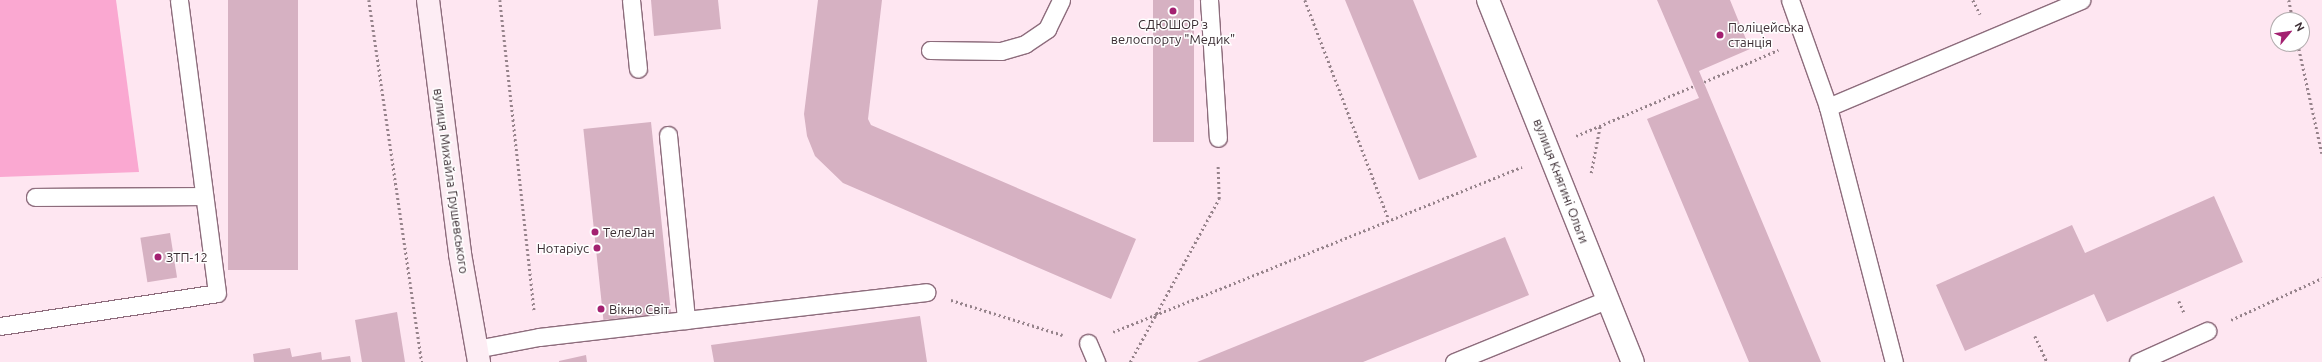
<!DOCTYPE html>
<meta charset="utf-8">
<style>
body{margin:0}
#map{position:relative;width:2322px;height:362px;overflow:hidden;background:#fee6f1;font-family:Ubuntu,sans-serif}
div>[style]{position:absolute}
.green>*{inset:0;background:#faa8d1}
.building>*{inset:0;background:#d6b1c2;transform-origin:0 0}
.path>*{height:2.5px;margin-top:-1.25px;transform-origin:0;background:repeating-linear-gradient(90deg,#96838b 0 2px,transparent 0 5px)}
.roads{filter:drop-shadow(1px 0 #8d6c7c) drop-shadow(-1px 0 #8d6c7c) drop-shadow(0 1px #8d6c7c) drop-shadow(0 -1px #8d6c7c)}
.lane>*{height:17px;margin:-8.5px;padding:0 8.5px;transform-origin:8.5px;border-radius:8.5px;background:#fff}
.street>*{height:22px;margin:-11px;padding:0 11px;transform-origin:11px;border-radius:11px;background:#fff}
.secondary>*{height:22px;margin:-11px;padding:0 11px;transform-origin:11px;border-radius:11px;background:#fdedf4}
.dots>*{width:11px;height:11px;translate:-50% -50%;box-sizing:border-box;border:2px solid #fff;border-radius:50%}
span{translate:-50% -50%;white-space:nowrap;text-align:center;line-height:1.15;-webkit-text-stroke:3px #fff;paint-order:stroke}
.poi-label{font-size:13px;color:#3b2d33}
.left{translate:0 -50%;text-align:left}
.right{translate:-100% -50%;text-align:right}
.street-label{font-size:13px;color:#3b2d33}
.north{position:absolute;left:2270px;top:12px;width:40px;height:40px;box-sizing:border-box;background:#fff;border:1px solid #b1abad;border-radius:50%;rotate:61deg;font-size:11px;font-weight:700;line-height:16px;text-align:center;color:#3b2d33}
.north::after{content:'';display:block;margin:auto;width:14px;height:18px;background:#a32171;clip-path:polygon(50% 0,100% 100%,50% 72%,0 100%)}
</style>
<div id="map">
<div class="green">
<i style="clip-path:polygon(0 0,116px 0,139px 172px,0 177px)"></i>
</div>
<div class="building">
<i style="left:228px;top:0;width:70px;height:270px"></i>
<i style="clip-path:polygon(651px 0,718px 0,721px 29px,654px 36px)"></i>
<i style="clip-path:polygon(818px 0,882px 0,868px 119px,871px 125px,1136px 239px,1111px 299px,843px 183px,815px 156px,807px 136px,804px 114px)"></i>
<i style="left:1153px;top:0;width:41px;height:142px"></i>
<i style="clip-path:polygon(1345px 0,1413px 0,1477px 157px,1419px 180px)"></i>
<i style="clip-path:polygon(1657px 0,1730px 0,1750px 49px,1699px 71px,1821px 362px,1749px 362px,1647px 119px,1699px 98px)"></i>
<i style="left:651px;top:122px;width:192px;height:68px;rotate:84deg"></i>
<i style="clip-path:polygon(2214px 196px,2243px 262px,2107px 322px,2094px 294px,1965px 351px,1936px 285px,2072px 225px,2085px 253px)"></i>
<i style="left:170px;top:233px;width:45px;height:30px;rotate:81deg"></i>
<i style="clip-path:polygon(1505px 237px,1529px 295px,1363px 362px,1197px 362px)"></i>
<i style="clip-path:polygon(397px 312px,405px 362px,362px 362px,355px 320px)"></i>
<i style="clip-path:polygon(920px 316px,927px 362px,714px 362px,711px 345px)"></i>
<i style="clip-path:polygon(290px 348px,292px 357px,321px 352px,322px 360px,350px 356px,351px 362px,254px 362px,253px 354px)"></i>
<i style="clip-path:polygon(586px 355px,587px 362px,559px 362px,559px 361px)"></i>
</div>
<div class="path">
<i style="left:369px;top:0;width:366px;rotate:81.7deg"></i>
<i style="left:500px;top:0;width:312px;rotate:83.7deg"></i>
<i style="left:1305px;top:0;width:235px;rotate:69.1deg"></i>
<i style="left:1973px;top:0;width:16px;rotate:63deg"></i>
<i style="left:2289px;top:0;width:20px;rotate:79deg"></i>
<i style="left:2298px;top:44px;width:112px;rotate:77.6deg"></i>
<i style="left:1704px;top:82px;width:81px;rotate:-23.4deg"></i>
<i style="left:1576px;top:136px;width:128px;rotate:-23deg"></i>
<i style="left:1591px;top:173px;width:48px;rotate:-79.2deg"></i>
<i style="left:951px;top:300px;width:117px;rotate:17.4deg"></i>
<i style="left:2179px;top:301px;width:12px;rotate:66deg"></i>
<i style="left:2231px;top:320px;width:100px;rotate:-24.8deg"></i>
<i style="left:1113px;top:332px;width:441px;rotate:-22deg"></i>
<i style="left:2035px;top:336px;width:29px;rotate:65deg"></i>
<i style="left:1130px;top:362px;width:186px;rotate:-61.4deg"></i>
<i style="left:1219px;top:199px;width:34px;rotate:-92deg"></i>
</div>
<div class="roads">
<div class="lane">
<i style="left:631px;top:0;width:69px;rotate:84.2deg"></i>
<i style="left:1209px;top:0;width:138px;rotate:86.3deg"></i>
<i style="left:1790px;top:0;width:114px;rotate:70.4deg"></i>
<i style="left:1828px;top:107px;width:263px;rotate:75.5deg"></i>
<i style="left:930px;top:50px;width:71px;rotate:0.8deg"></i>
<i style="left:1001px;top:51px;width:25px;rotate:-16deg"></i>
<i style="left:1025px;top:44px;width:27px;rotate:-34deg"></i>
<i style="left:1047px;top:29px;width:32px;rotate:-64deg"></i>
<i style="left:1828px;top:107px;width:275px;rotate:-22.9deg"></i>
<i style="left:668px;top:135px;width:186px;rotate:84.4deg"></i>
<i style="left:35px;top:197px;width:169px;rotate:-0.3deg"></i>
<i style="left:0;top:326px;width:219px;rotate:-8.6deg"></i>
<i style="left:217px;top:293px;width:295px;rotate:-97.4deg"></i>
<i style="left:1088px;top:343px;width:21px;rotate:67deg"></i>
<i style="left:476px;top:349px;width:64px;rotate:-10.8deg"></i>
<i style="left:539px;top:337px;width:390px;rotate:-6.6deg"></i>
<i style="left:1454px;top:362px;width:166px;rotate:-22.2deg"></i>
<i style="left:2138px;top:362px;width:76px;rotate:-24.2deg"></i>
</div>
<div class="street">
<i style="left:1488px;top:0;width:390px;rotate:68.2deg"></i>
</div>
<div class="secondary">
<i style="left:428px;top:0;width:256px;rotate:82.8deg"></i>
<i style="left:460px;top:254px;width:110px;rotate:80deg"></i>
</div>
</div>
<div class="dots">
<i style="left:1173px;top:11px;background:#a32171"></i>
<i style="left:1720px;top:35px;background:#a32171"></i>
<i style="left:595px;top:232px;background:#a32171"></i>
<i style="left:597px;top:248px;background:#a32171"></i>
<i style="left:158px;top:257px;background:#a32171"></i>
<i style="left:601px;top:309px;background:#a32171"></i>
</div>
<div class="poi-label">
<span style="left:1173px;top:32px">СДЮШОР з<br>велоспорту "Медик"</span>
<span class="left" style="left:1728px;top:35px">Поліцейська<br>станція</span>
<span class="left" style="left:603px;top:232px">ТелеЛан</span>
<span class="right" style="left:589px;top:248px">Нотаріус</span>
<span class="left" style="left:166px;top:257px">ЗТП-12</span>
<span class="left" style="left:609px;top:309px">Вікно Світ</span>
</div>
<div class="street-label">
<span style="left:451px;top:181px;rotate:82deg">вулиця Михайла Грушевського</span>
<span style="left:1561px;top:181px;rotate:69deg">вулиця Княгині Ольги</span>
</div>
<div class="north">N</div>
</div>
